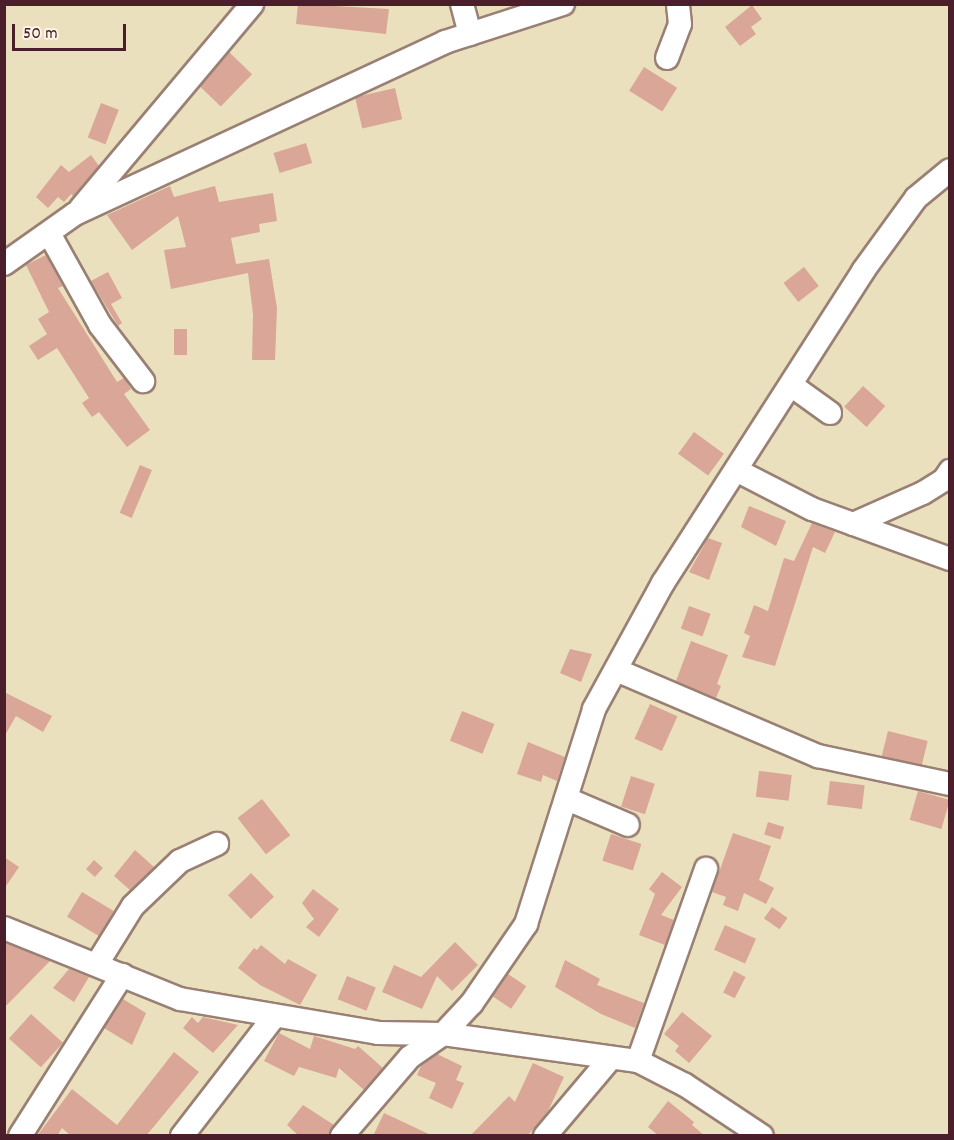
<!DOCTYPE html>
<style>
body{margin:0}
#map{position:relative;width:954px;height:1140px;overflow:hidden;background:#ebe0bd;font-family:Dekko,sans-serif}
div>[style]{position:absolute}
.building>*{inset:0;background:#d9a697;transform-origin:0 0}
.roads{filter:drop-shadow(2px 0 #9a8074) drop-shadow(-2px 0 #9a8074) drop-shadow(0 2px #9a8074) drop-shadow(0 -2px #9a8074)}
.minor>*{height:22px;margin:-11px;padding:0 11px;transform-origin:11px;border-radius:11px;background:#fff}
span{translate:-50% -50%;white-space:nowrap;text-align:center;line-height:1.15;-webkit-text-stroke:5px #fcf5e5;paint-order:stroke}
.frame{position:absolute;inset:0;border:6px solid #4a1f2b;pointer-events:none}
.scale{position:absolute;left:12px;top:24px;width:114px;height:27px;box-sizing:border-box;border:3px solid #4a1f2b;border-top:0;padding-left:8px;font-size:18px;line-height:21px;white-space:nowrap;color:#4a1f2b;-webkit-text-stroke:4px #fcf5e5;paint-order:stroke}
</style>
<div id="map">
<div class="building">
<i style="clip-path:polygon(298px 4px,389px 9px,386px 34px,296px 24px)"></i>
<i style="clip-path:polygon(752px 5px,762px 19px,751px 27px,756px 34px,740px 46px,725px 27px)"></i>
<i style="left:229px;top:52px;width:32px;height:45px;rotate:44deg"></i>
<i style="left:644px;top:67px;width:39px;height:28px;rotate:32deg"></i>
<i style="left:395px;top:88px;width:32px;height:41px;rotate:77deg"></i>
<i style="left:101px;top:103px;width:19px;height:37px;rotate:21deg"></i>
<i style="left:306px;top:143px;width:21px;height:34px;rotate:73deg"></i>
<i style="clip-path:polygon(91px 155px,99px 166px,73px 196px,71px 194px,64px 202px,58px 197px,48px 208px,36px 197px,61px 165px,69px 172px)"></i>
<i style="clip-path:polygon(170px 186px,174px 197px,215px 186px,219px 202px,273px 193px,277px 221px,259px 224px,260px 232px,231px 238px,236px 264px,269px 259px,277px 308px,275px 360px,252px 360px,253px 314px,248px 273px,171px 289px,164px 250px,186px 247px,178px 216px,132px 250px,107px 215px)"></i>
<i style="clip-path:polygon(46px 255px,63px 286px,58px 288px,117px 382px,124px 378px,131px 389px,124px 394px,150px 430px,127px 447px,99px 412px,92px 417px,82px 403px,89px 398px,57px 348px,38px 360px,29px 346px,47px 334px,38px 319px,49px 312px,26px 265px)"></i>
<i style="left:804px;top:267px;width:24px;height:26px;rotate:52deg"></i>
<i style="clip-path:polygon(108px 272px,122px 298px,111px 304px,122px 323px,118px 326px,91px 281px)"></i>
<i style="left:174px;top:329px;width:13px;height:26px"></i>
<i style="left:863px;top:386px;width:30px;height:28px;rotate:42deg"></i>
<i style="left:694px;top:432px;width:37px;height:27px;rotate:36deg"></i>
<i style="left:140px;top:465px;width:13px;height:52px;rotate:23deg"></i>
<i style="clip-path:polygon(749px 506px,786px 521px,776px 546px,741px 527px)"></i>
<i style="clip-path:polygon(812px 523px,835px 532px,825px 553px,813px 547px,775px 666px,742px 657px,750px 636px,744px 633px,754px 605px,768px 611px,784px 558px,794px 561px)"></i>
<i style="clip-path:polygon(708px 538px,722px 543px,709px 580px,689px 572px)"></i>
<i style="left:689px;top:606px;width:23px;height:24px;rotate:20deg"></i>
<i style="clip-path:polygon(691px 641px,728px 655px,717px 684px,721px 686px,716px 698px,676px 681px)"></i>
<i style="clip-path:polygon(570px 649px,592px 654px,581px 682px,560px 673px)"></i>
<i style="clip-path:polygon(4px 692px,52px 716px,43px 732px,16px 716px,4px 737px)"></i>
<i style="left:650px;top:704px;width:30px;height:38px;rotate:24deg"></i>
<i style="left:462px;top:711px;width:35px;height:32px;rotate:22deg"></i>
<i style="left:888px;top:731px;width:41px;height:26px;rotate:14deg"></i>
<i style="clip-path:polygon(528px 742px,565px 757px,557px 781px,543px 775px,541px 782px,517px 774px)"></i>
<i style="left:759px;top:771px;width:33px;height:26px;rotate:7deg"></i>
<i style="left:631px;top:776px;width:25px;height:32px;rotate:18deg"></i>
<i style="left:830px;top:781px;width:35px;height:24px;rotate:7deg"></i>
<i style="left:918px;top:791px;width:33px;height:30px;rotate:16deg"></i>
<i style="left:262px;top:799px;width:46px;height:31px;rotate:52deg"></i>
<i style="left:768px;top:822px;width:17px;height:13px;rotate:17deg"></i>
<i style="clip-path:polygon(733px 833px,771px 846px,759px 880px,774px 888px,766px 904px,744px 893px,738px 911px,723px 905px,726px 897px,712px 892px)"></i>
<i style="left:611px;top:834px;width:32px;height:28px;rotate:18deg"></i>
<i style="clip-path:polygon(135px 850px,154px 867px,130px 890px,114px 876px)"></i>
<i style="clip-path:polygon(4px 857px,19px 867px,4px 889px)"></i>
<i style="left:94px;top:860px;width:12px;height:12px;rotate:42deg"></i>
<i style="clip-path:polygon(662px 872px,682px 887px,661px 915px,674px 920px,665px 945px,639px 935px,655px 894px,649px 889px)"></i>
<i style="left:251px;top:873px;width:33px;height:32px;rotate:46deg"></i>
<i style="clip-path:polygon(313px 889px,339px 909px,319px 937px,306px 927px,314px 919px,302px 903px)"></i>
<i style="left:82px;top:892px;width:37px;height:29px;rotate:31deg"></i>
<i style="left:772px;top:907px;width:19px;height:14px;rotate:35deg"></i>
<i style="left:725px;top:925px;width:34px;height:27px;rotate:24deg"></i>
<i style="clip-path:polygon(455px 942px,478px 965px,452px 991px,437px 976px,422px 1009px,382px 992px,394px 965px,421px 977px)"></i>
<i style="clip-path:polygon(6px 943px,50px 961px,4px 1008px,4px 945px)"></i>
<i style="clip-path:polygon(261px 945px,285px 964px,288px 959px,317px 975px,300px 1005px,260px 985px,238px 968px,254px 948px,257px 950px)"></i>
<i style="clip-path:polygon(565px 960px,600px 979px,597px 985px,644px 1003px,635px 1028px,601px 1014px,555px 987px)"></i>
<i style="clip-path:polygon(69px 969px,89px 977px,74px 1002px,53px 988px)"></i>
<i style="left:734px;top:971px;width:13px;height:24px;rotate:27deg"></i>
<i style="left:508px;top:974px;width:22px;height:27px;rotate:34deg"></i>
<i style="left:347px;top:976px;width:31px;height:25px;rotate:22deg"></i>
<i style="clip-path:polygon(123px 999px,146px 1013px,132px 1045px,104px 1028px)"></i>
<i style="clip-path:polygon(682px 1012px,712px 1036px,689px 1063px,675px 1051px,679px 1046px,664px 1034px)"></i>
<i style="left:31px;top:1014px;width:43px;height:33px;rotate:42deg"></i>
<i style="clip-path:polygon(192px 1017px,198px 1023px,203px 1017px,238px 1025px,213px 1053px,183px 1028px)"></i>
<i style="clip-path:polygon(279px 1033px,310px 1049px,314px 1036px,355px 1049px,358px 1046px,383px 1068px,364px 1090px,339px 1068px,336px 1078px,299px 1067px,294px 1076px,264px 1061px)"></i>
<i style="clip-path:polygon(174px 1052px,199px 1072px,146px 1136px,71px 1136px,62px 1128px,57px 1136px,37px 1136px,72px 1089px,117px 1125px)"></i>
<i style="clip-path:polygon(437px 1054px,462px 1066px,456px 1080px,464px 1083px,452px 1109px,429px 1098px,436px 1083px,417px 1075px,421px 1066px)"></i>
<i style="clip-path:polygon(533px 1063px,564px 1077px,548px 1111px,534px 1128px,527px 1136px,470px 1136px,509px 1096px,515px 1102px)"></i>
<i style="clip-path:polygon(668px 1101px,694px 1122px,692px 1125px,705px 1136px,659px 1136px,648px 1127px)"></i>
<i style="clip-path:polygon(303px 1105px,334px 1125px,328px 1136px,299px 1136px,287px 1125px)"></i>
<i style="clip-path:polygon(384px 1113px,433px 1136px,373px 1136px)"></i>
</div>
<div class="roads">
<div class="minor">
<i style="left:462px;top:4px;width:31px;rotate:75deg"></i>
<i style="left:667px;top:58px;width:36px;rotate:-69deg"></i>
<i style="left:680px;top:24px;width:20px;rotate:-96deg"></i>
<i style="left:81px;top:208px;width:266px;rotate:-50deg"></i>
<i style="left:50px;top:235px;width:103px;rotate:60.9deg"></i>
<i style="left:100px;top:325px;width:71px;rotate:52.5deg"></i>
<i style="left:4px;top:264px;width:87px;rotate:-35.2deg"></i>
<i style="left:75px;top:214px;width:408px;rotate:-24.9deg"></i>
<i style="left:445px;top:42px;width:124px;rotate:-17.9deg"></i>
<i style="left:791px;top:385px;width:48px;rotate:35.7deg"></i>
<i style="left:736px;top:470px;width:85px;rotate:27.2deg"></i>
<i style="left:812px;top:509px;width:147px;rotate:19.9deg"></i>
<i style="left:853px;top:524px;width:77px;rotate:-23.9deg"></i>
<i style="left:923px;top:493px;width:25px;rotate:-32deg"></i>
<i style="left:944px;top:480px;width:11px;rotate:-56deg"></i>
<i style="left:616px;top:670px;width:220px;rotate:23.1deg"></i>
<i style="left:818px;top:756px;width:135px;rotate:12deg"></i>
<i style="left:567px;top:799px;width:66px;rotate:23.1deg"></i>
<i style="left:4px;top:928px;width:190px;rotate:22deg"></i>
<i style="left:180px;top:999px;width:201px;rotate:9.7deg"></i>
<i style="left:378px;top:1033px;width:65px;rotate:0.9deg"></i>
<i style="left:443px;top:1034px;width:197px;rotate:7.9deg"></i>
<i style="left:638px;top:1061px;width:53px;rotate:27.1deg"></i>
<i style="left:685px;top:1085px;width:92px;rotate:33.5deg"></i>
<i style="left:97px;top:964px;width:68px;rotate:-58.2deg"></i>
<i style="left:133px;top:906px;width:65px;rotate:-43.8deg"></i>
<i style="left:180px;top:861px;width:41px;rotate:-24.7deg"></i>
<i style="left:638px;top:1061px;width:204px;rotate:-70.5deg"></i>
<i style="left:20px;top:1136px;width:191px;rotate:-57.6deg"></i>
<i style="left:182px;top:1136px;width:150px;rotate:-52.3deg"></i>
<i style="left:342px;top:1136px;width:104px;rotate:-49.3deg"></i>
<i style="left:410px;top:1057px;width:40px;rotate:-34.9deg"></i>
<i style="left:443px;top:1034px;width:42px;rotate:-46.9deg"></i>
<i style="left:472px;top:1003px;width:96px;rotate:-55.6deg"></i>
<i style="left:526px;top:924px;width:225px;rotate:-72.4deg"></i>
<i style="left:594px;top:709px;width:144px;rotate:-61.3deg"></i>
<i style="left:663px;top:583px;width:371px;rotate:-57.3deg"></i>
<i style="left:863px;top:271px;width:90px;rotate:-54deg"></i>
<i style="left:916px;top:198px;width:44px;rotate:-39.5deg"></i>
<i style="left:545px;top:1136px;width:102px;rotate:-49.8deg"></i>
</div>
</div>
<div class="frame"></div>
<div class="scale">50 m</div>
</div>
